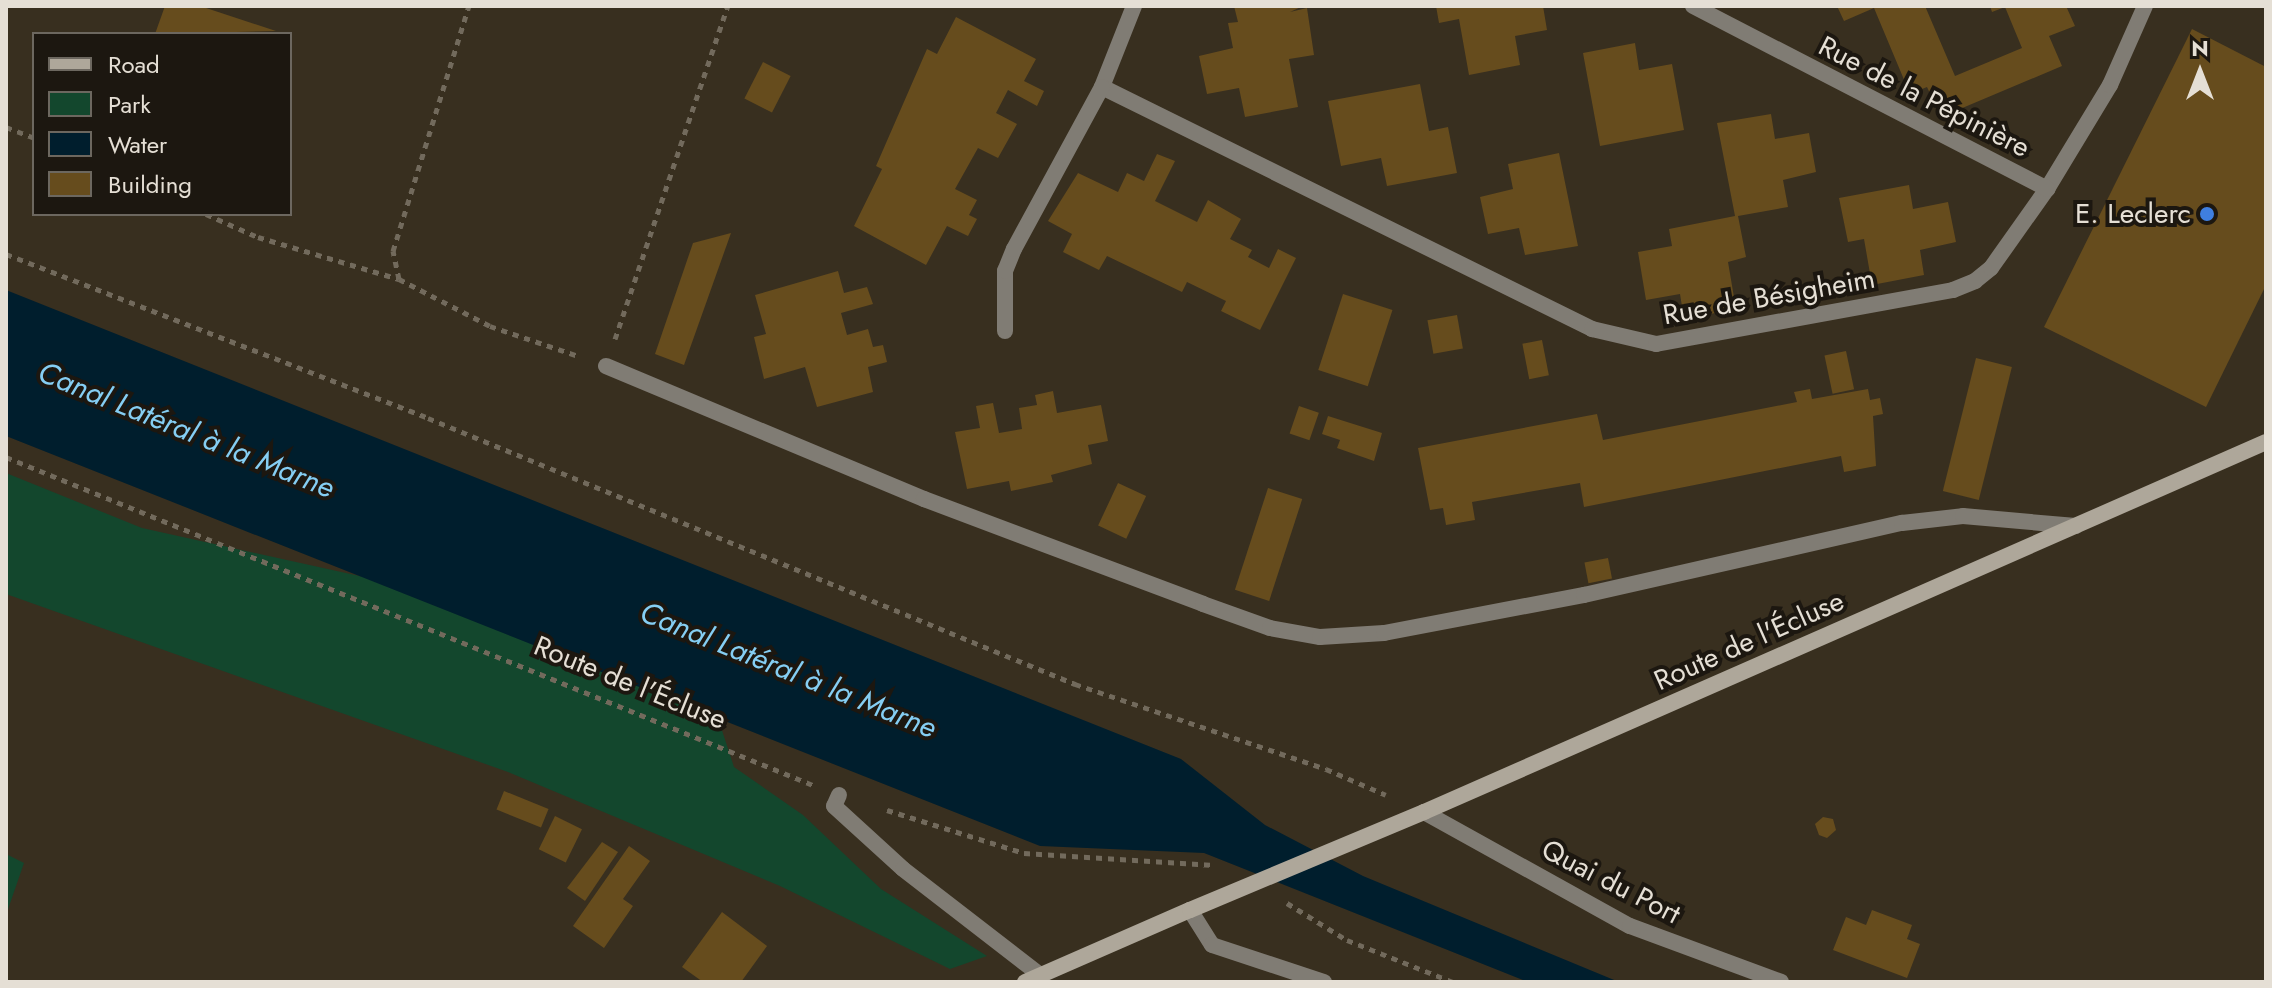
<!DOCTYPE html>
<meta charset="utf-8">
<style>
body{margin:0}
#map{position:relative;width:2272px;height:988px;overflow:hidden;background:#382f1f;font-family:Jost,sans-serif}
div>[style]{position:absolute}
.green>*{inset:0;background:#13472d}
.water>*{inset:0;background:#001e2d}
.building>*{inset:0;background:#664c1d;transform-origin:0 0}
.path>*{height:5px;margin-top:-2.5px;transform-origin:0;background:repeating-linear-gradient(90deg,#726a5c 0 6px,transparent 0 12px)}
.minor>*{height:16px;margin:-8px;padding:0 8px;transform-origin:8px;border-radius:8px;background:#807c74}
.secondary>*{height:16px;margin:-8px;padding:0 8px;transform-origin:8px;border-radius:8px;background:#aea79a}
.secondary-bridge>*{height:16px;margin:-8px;padding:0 8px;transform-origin:8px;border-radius:8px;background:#aea79a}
.dots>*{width:22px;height:22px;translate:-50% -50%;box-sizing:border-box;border:4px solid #1c1710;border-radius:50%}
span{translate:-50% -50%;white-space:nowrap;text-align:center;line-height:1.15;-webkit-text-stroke:8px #1c1710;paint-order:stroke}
.street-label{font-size:28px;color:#e5dfd5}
.poi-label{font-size:28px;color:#e5dfd5}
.right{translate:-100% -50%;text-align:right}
.water-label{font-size:30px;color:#85cef3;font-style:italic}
.frame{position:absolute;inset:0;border:8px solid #e5dfd5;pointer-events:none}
.legend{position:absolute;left:32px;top:32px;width:260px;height:184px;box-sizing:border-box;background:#1c1710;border:2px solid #6c675f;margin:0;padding:10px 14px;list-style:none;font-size:24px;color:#e5dfd5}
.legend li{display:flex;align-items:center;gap:16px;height:40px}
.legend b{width:40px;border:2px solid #6c675f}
.north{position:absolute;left:2160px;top:32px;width:80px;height:80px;-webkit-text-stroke:6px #1c1710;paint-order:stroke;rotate:0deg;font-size:22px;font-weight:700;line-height:32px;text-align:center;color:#e5dfd5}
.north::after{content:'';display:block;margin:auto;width:28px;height:36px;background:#e5dfd5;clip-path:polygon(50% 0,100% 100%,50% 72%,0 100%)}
</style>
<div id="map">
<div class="green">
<i style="clip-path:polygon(6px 473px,142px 528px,364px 577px,717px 715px,734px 767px,803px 815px,881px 889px,987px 956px,950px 969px,780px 886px,508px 772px,6px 594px)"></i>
<i style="clip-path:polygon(6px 854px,24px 863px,6px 915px)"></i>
</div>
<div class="water">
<i style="clip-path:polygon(6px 290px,1181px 759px,1265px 825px,1363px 876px,1619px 982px,1528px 982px,1204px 853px,1040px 846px,6px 436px)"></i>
</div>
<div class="building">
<i style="clip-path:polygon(165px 6px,200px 6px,276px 31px,155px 34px)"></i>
<i style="clip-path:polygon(1234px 6px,1303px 6px,1290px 12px,1307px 8px,1314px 55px,1289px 59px,1298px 107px,1245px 117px,1239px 88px,1207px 94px,1199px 56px,1233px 48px,1228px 23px,1238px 22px)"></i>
<i style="clip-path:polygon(1436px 6px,1543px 6px,1547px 30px,1515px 36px,1520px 65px,1469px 75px,1459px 19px,1439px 23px)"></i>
<i style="clip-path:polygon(1837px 6px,1925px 6px,1955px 76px,2022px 48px,2005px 7px,1992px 12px,1990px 6px,2066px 6px,2075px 26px,2049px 36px,2062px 66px,1941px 117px,1927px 87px,1910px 94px,1874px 8px,1844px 21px)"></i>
<i style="clip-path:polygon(956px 17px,1036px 59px,1024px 81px,1044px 91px,1037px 106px,1008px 90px,996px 113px,1017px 124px,998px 158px,978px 148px,955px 189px,977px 200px,969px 215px,977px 219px,968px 236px,947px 226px,926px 265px,854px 226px,882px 169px,876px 166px,927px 49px,937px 54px)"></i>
<i style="clip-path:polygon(2192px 29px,2266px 67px,2266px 285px,2206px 407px,2044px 327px)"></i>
<i style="clip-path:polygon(1635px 43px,1639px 70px,1672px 64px,1684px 130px,1600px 146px,1583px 53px)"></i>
<i style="left:763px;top:62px;width:31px;height:41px;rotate:27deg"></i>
<i style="clip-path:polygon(1420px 84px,1429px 131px,1448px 127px,1457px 173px,1387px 186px,1381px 158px,1341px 166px,1328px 101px)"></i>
<i style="clip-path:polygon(1771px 114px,1775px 139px,1809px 133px,1816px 172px,1783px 180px,1788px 207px,1738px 216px,1746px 257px,1728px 262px,1736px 309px,1684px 319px,1680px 294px,1646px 300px,1638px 252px,1672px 246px,1669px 229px,1735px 216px,1717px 123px)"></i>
<i style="clip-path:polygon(1559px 153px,1578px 246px,1525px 255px,1519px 228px,1488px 234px,1480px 197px,1513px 189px,1508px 164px)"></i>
<i style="clip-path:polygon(1157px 154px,1175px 161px,1155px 201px,1197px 222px,1208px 200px,1241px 219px,1230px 239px,1252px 250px,1248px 257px,1269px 268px,1278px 249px,1296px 258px,1260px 330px,1221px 311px,1226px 301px,1187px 282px,1182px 292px,1107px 256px,1099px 270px,1063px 252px,1072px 234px,1048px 221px,1078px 173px,1118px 192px,1127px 173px,1144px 181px)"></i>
<i style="clip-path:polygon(1909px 185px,1913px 209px,1948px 202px,1956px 242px,1920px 250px,1924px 275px,1872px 285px,1864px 239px,1848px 242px,1839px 198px)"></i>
<i style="clip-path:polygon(731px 233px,684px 365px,655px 354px,693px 243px)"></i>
<i style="clip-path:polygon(838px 271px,844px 293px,867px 287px,873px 304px,841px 313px,847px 335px,868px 329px,873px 347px,883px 345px,887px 362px,868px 367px,873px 392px,817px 407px,805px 367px,764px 379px,754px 337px,766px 334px,755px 295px)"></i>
<i style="left:1343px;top:294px;width:52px;height:80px;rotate:18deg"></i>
<i style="left:1457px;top:315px;width:34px;height:30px;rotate:80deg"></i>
<i style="left:1542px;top:340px;width:36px;height:20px;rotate:79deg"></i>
<i style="left:1846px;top:351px;width:39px;height:22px;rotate:78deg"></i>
<i style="left:1976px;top:358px;width:37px;height:137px;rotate:14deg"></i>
<i style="clip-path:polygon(1810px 389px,1812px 399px,1868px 389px,1870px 400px,1880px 398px,1883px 414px,1873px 416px,1876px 466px,1844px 472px,1841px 456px,1584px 507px,1580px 483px,1472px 502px,1475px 520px,1446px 525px,1443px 508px,1430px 510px,1418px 448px,1597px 414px,1603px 440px,1608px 439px,1797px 402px,1794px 392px)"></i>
<i style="clip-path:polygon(1053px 391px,1057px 413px,1101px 405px,1108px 441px,1088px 445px,1092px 464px,1051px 475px,1053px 482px,1011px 491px,1009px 481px,967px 489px,955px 432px,980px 428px,976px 406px,993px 403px,999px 433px,1022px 429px,1019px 408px,1037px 405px,1035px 395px)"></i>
<i style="left:1299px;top:406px;width:21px;height:29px;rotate:19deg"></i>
<i style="clip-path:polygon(1328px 416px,1382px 433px,1374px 461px,1337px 448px,1340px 440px,1322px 434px)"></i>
<i style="left:1118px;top:483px;width:31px;height:47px;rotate:25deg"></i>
<i style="left:1268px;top:488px;width:36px;height:107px;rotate:18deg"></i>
<i style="left:1608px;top:558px;width:21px;height:24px;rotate:79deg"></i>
<i style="left:504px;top:791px;width:48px;height:20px;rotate:22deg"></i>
<i style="left:555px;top:816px;width:30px;height:37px;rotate:26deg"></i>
<i style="clip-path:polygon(1823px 817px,1833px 819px,1836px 830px,1827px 838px,1819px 835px,1815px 824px)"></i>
<i style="clip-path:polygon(602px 842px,618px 852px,585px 901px,567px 888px)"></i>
<i style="clip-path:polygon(629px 846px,650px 861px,623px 899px,633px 906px,604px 948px,573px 926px)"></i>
<i style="clip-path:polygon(1872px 910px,1912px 925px,1907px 939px,1920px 944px,1907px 978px,1833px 950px,1846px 917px,1866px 925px)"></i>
<i style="clip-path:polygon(722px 912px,767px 946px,741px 982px,703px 982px,682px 967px)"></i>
</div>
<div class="path">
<i style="left:6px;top:127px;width:30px;rotate:21deg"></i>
<i style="left:206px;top:214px;width:57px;rotate:23.9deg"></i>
<i style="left:258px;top:237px;width:147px;rotate:16.6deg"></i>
<i style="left:399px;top:279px;width:102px;rotate:27.3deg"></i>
<i style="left:490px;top:326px;width:93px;rotate:18.8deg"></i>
<i style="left:6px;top:254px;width:453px;rotate:21.2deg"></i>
<i style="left:428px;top:418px;width:700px;rotate:22.35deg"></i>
<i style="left:1075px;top:684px;width:265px;rotate:18.7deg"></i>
<i style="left:1326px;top:769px;width:65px;rotate:23.4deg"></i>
<i style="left:399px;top:279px;width:29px;rotate:-102deg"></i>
<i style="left:393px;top:251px;width:257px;rotate:-72.8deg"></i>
<i style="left:615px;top:339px;width:352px;rotate:-71.3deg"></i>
<i style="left:6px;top:457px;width:871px;rotate:22.12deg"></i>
<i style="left:887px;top:810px;width:144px;rotate:17.4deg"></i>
<i style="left:1024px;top:853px;width:190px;rotate:3.6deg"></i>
<i style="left:1287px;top:903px;width:70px;rotate:31.7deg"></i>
<i style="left:1347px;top:940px;width:114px;rotate:21.6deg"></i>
</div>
<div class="minor">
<i style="left:1134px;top:6px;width:87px;rotate:111.6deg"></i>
<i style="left:1102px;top:87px;width:547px;rotate:26.28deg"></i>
<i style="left:1592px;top:329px;width:66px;rotate:13.2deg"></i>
<i style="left:1656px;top:344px;width:302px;rotate:-10.3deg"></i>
<i style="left:1953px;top:290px;width:24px;rotate:-22deg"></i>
<i style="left:1975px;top:281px;width:21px;rotate:-39deg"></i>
<i style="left:1991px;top:268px;width:97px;rotate:-54.7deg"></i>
<i style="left:2047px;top:189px;width:122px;rotate:-58.8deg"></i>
<i style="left:2110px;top:85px;width:86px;rotate:-66.1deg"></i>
<i style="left:1693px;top:6px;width:399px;rotate:27.3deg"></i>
<i style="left:1005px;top:331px;width:60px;rotate:-90deg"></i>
<i style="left:1005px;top:271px;width:24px;rotate:-68deg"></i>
<i style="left:1014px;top:249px;width:184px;rotate:-61.5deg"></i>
<i style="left:606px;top:366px;width:345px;rotate:22.7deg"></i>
<i style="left:924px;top:499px;width:298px;rotate:20.6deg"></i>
<i style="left:1203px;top:604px;width:71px;rotate:19.7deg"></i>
<i style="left:1270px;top:628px;width:51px;rotate:10.2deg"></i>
<i style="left:1320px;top:637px;width:64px;rotate:-3.6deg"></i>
<i style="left:1384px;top:633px;width:204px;rotate:-10.8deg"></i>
<i style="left:1584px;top:595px;width:326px;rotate:-12.8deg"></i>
<i style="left:1902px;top:523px;width:61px;rotate:-6.5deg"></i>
<i style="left:1963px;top:516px;width:113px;rotate:5.1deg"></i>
<i style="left:839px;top:795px;width:12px;rotate:114deg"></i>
<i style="left:834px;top:806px;width:93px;rotate:42.4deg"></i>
<i style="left:903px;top:869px;width:173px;rotate:37.7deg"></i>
<i style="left:1424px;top:812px;width:235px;rotate:29deg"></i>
<i style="left:1630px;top:926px;width:161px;rotate:20.3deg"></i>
<i style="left:1190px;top:910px;width:41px;rotate:57.8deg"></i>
<i style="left:1212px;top:945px;width:118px;rotate:18.3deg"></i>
</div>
<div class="secondary">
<i style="left:1424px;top:812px;width:920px;rotate:-23.72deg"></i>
<i style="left:1025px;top:982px;width:180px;rotate:-23.6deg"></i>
</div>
<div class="secondary-bridge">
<i style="left:1190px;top:910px;width:254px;rotate:-22.7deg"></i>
</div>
<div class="dots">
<i style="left:2207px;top:214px;background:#3f7fe0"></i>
</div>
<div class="street-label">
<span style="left:1924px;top:97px;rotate:27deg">Rue de la Pépinière</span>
<span style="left:1769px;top:297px;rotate:-10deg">Rue de Bésigheim</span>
<span style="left:1749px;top:641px;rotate:-24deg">Route de l'Écluse</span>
<span style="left:630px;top:683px;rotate:22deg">Route de l'Écluse</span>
<span style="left:1611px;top:882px;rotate:27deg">Quai du Port</span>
</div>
<div class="poi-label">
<span class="right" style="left:2191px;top:214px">E. Leclerc</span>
</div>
<div class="water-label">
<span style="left:186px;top:430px;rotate:22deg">Canal Latéral à la Marne</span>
<span style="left:788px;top:670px;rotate:22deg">Canal Latéral à la Marne</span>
</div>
<div class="frame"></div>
<ul class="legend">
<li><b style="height:10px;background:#aea79a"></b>Road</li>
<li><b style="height:22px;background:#13472d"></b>Park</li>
<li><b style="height:22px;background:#001e2d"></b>Water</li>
<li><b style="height:22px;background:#664c1d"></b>Building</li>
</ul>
<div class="north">N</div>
</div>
